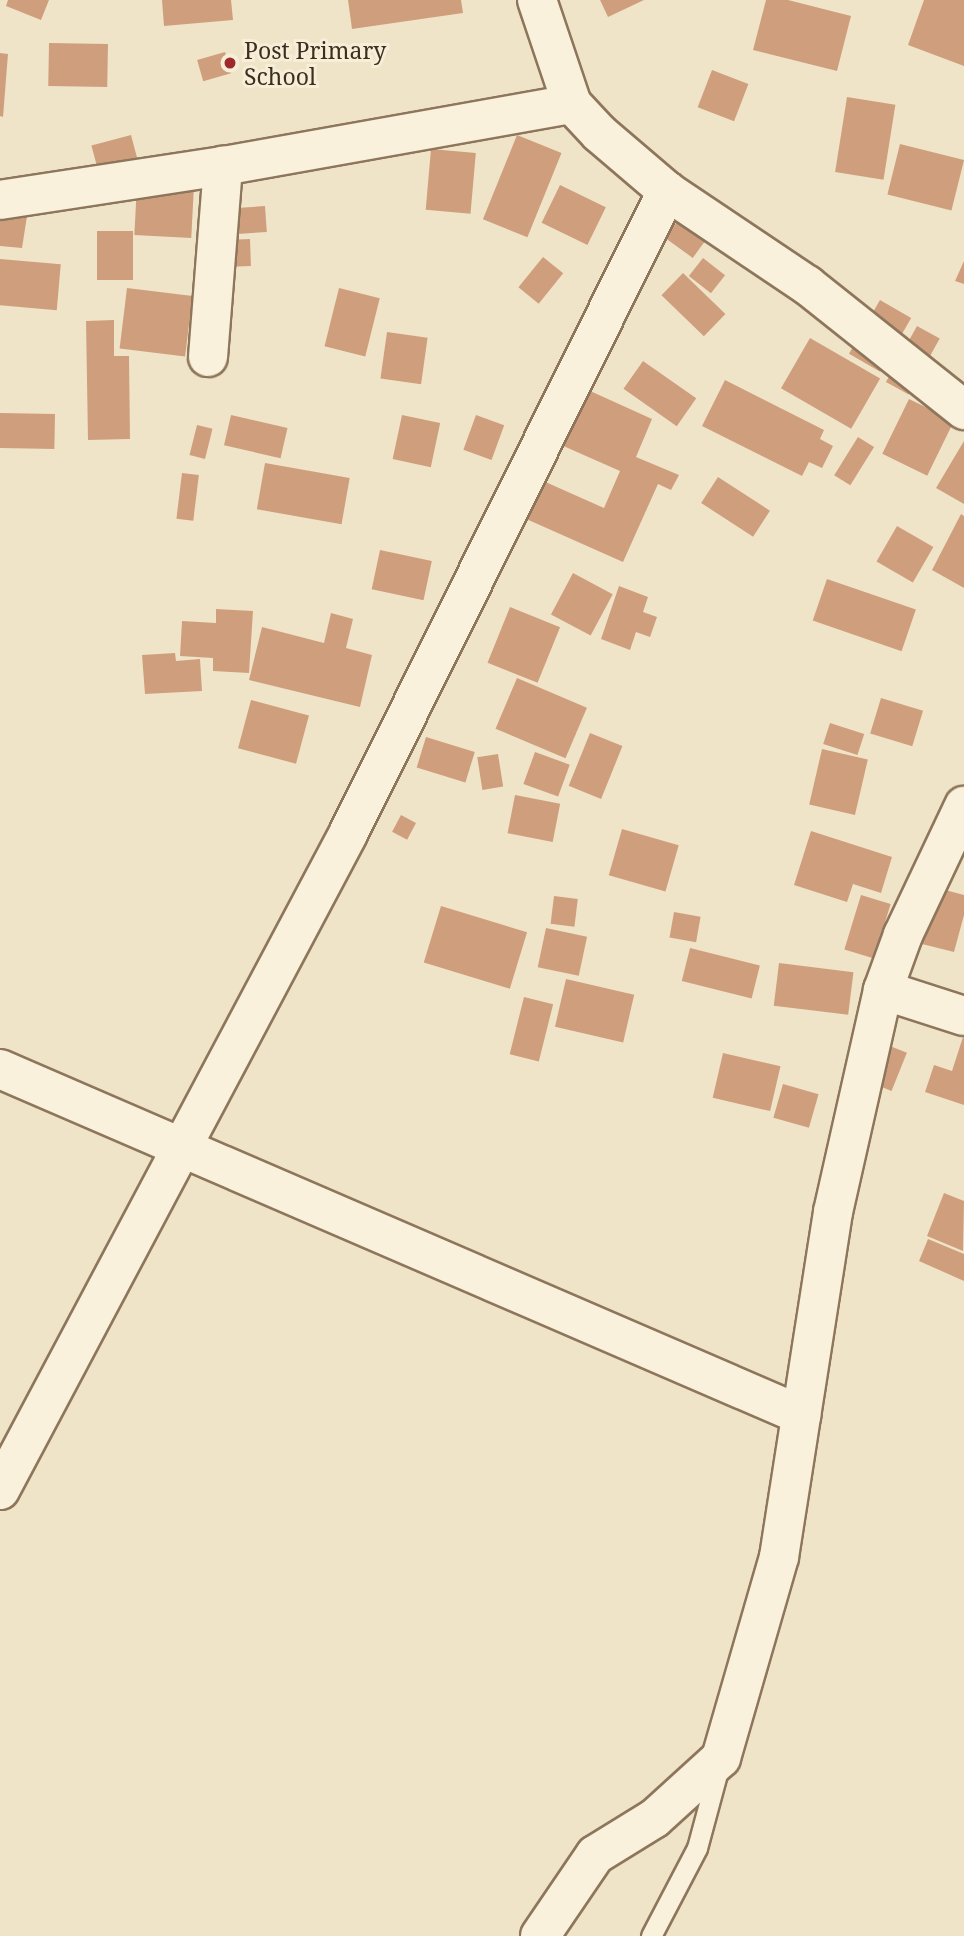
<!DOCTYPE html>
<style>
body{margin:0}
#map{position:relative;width:964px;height:1936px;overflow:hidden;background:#f0e4c8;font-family:"Noto Serif",serif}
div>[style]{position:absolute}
.building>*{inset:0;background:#cf9f7d;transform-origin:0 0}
.roads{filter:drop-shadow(2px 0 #8d765c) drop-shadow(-2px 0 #8d765c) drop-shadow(0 2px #8d765c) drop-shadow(0 -2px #8d765c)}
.service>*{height:19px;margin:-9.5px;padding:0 9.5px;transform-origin:9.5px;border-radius:9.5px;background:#faf1dc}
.minor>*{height:38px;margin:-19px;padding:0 19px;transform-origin:19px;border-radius:19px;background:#faf1dc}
.dots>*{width:19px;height:19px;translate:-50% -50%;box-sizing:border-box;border:4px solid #f7eed8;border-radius:50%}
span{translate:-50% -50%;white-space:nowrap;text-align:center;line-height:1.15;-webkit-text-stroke:6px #f7eed8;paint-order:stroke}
.poi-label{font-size:23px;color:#3d2e20}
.left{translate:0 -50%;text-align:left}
</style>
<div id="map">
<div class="building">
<i style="clip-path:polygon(8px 0,49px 0,41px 20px,6px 6px)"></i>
<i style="clip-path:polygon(162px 0,231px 0,233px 20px,164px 26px)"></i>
<i style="clip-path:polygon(348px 0,461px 0,463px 13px,352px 29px)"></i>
<i style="clip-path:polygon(600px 0,644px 0,608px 17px)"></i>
<i style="clip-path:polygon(766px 0,788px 0,851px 16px,837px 71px,753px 50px)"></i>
<i style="clip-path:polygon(924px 0,964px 0,964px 66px,908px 45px)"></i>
<i style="left:49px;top:43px;width:59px;height:43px;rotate:1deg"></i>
<i style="left:225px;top:52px;width:22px;height:29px;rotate:74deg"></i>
<i style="clip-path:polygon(0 53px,8px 54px,3px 117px,0 116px)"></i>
<i style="left:712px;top:70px;width:39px;height:40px;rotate:21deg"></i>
<i style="left:847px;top:97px;width:49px;height:76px;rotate:9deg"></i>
<i style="left:131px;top:135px;width:30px;height:41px;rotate:75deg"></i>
<i style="left:517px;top:135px;width:48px;height:91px;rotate:22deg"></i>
<i style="left:900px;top:144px;width:66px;height:52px;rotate:14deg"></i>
<i style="left:431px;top:149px;width:45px;height:61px;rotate:5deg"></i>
<i style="left:137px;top:184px;width:57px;height:51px;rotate:3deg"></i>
<i style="left:560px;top:185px;width:51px;height:42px;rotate:26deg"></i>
<i style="clip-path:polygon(0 193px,30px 197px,22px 248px,0 246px)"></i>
<i style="left:265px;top:206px;width:26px;height:33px;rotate:86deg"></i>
<i style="left:687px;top:208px;width:34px;height:37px;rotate:36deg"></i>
<i style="left:133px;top:231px;width:49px;height:36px;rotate:90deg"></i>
<i style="left:250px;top:239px;width:27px;height:19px;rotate:88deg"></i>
<i style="left:543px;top:257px;width:26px;height:39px;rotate:39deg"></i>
<i style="left:703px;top:258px;width:28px;height:23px;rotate:38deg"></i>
<i style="left:0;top:259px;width:61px;height:46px;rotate:5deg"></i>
<i style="clip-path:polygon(964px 261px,964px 284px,955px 281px)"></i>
<i style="left:683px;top:273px;width:59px;height:31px;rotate:44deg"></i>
<i style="left:127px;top:288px;width:66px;height:61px;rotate:7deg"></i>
<i style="left:339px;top:288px;width:42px;height:60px;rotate:14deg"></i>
<i style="left:880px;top:300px;width:36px;height:62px;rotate:30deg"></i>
<i style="clip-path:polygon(114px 320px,114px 356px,129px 356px,130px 439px,88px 440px,86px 321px)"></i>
<i style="left:917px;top:326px;width:26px;height:64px;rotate:29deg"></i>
<i style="left:387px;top:332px;width:41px;height:47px;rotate:8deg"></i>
<i style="left:810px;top:338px;width:81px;height:58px;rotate:30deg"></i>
<i style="left:643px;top:361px;width:65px;height:34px;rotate:35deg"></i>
<i style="clip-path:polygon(725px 380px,824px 430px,820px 439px,833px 446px,822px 468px,809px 462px,802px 476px,702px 426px)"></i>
<i style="clip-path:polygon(577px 385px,652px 419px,636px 457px,679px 475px,671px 490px,658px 484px,623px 562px,515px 514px,532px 476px,604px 508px,620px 471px,552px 441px)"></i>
<i style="left:909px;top:399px;width:50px;height:61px;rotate:26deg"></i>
<i style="left:0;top:413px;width:55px;height:35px;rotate:1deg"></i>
<i style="left:231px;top:415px;width:58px;height:31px;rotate:13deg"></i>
<i style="left:402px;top:415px;width:39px;height:45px;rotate:12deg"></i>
<i style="left:476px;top:415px;width:30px;height:37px;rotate:20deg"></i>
<i style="left:197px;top:425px;width:16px;height:31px;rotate:14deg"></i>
<i style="left:858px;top:437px;width:19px;height:45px;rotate:32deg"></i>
<i style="clip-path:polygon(964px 441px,964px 504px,936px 488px)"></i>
<i style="left:265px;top:463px;width:86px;height:47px;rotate:10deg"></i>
<i style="left:182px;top:473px;width:17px;height:46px;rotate:7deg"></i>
<i style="left:718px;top:477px;width:62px;height:31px;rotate:33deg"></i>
<i style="clip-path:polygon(961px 514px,964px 516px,964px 588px,932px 570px)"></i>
<i style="left:897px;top:526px;width:42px;height:41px;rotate:30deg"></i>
<i style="left:380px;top:550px;width:53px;height:40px;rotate:12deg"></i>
<i style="left:573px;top:573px;width:45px;height:47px;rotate:28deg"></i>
<i style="left:827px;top:579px;width:94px;height:44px;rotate:19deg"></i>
<i style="clip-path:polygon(619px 586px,648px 597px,643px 612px,657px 617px,650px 637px,636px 632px,630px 650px,601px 639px)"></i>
<i style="left:510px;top:607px;width:54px;height:60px;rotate:22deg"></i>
<i style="clip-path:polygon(216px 609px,253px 611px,249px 673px,213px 671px,213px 658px,180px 656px,182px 621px,216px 623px)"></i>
<i style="clip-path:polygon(331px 613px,353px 619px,346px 648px,372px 655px,360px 707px,249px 680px,262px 627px,324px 643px)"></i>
<i style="clip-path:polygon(175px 653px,176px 661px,200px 659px,202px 691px,145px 694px,142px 655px)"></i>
<i style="left:517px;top:678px;width:76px;height:55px;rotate:23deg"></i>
<i style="left:881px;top:698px;width:44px;height:37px;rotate:17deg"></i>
<i style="left:251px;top:700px;width:60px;height:50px;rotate:15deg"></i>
<i style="left:830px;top:723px;width:36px;height:22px;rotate:18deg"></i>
<i style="left:590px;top:733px;width:35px;height:57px;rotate:22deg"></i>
<i style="left:426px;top:737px;width:51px;height:32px;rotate:17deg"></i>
<i style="left:822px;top:749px;width:47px;height:57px;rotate:13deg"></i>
<i style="left:535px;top:752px;width:37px;height:34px;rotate:20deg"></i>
<i style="left:498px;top:754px;width:33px;height:21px;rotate:81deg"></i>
<i style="left:515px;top:795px;width:46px;height:39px;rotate:11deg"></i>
<i style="left:401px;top:815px;width:17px;height:19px;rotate:28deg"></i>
<i style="left:622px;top:829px;width:59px;height:48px;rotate:16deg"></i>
<i style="clip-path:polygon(811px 831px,892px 857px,881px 893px,853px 884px,847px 902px,794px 885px)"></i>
<i style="clip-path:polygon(934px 887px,964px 895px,964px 915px,954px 952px,918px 943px)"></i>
<i style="left:861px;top:895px;width:31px;height:57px;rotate:17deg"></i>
<i style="left:554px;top:896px;width:24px;height:28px;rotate:7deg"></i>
<i style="left:441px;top:906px;width:90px;height:59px;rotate:17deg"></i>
<i style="left:674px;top:912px;width:27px;height:26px;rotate:10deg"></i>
<i style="left:546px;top:928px;width:42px;height:40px;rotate:12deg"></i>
<i style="left:690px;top:948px;width:72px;height:34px;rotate:14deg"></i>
<i style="left:779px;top:963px;width:75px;height:43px;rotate:7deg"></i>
<i style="left:566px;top:979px;width:70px;height:49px;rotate:13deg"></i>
<i style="left:524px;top:997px;width:30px;height:59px;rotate:14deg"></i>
<i style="clip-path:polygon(963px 1037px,964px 1038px,964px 1105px,925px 1092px,934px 1065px,952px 1071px)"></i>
<i style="left:880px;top:1042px;width:29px;height:41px;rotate:22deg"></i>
<i style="left:723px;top:1053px;width:59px;height:46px;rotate:13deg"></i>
<i style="left:783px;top:1084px;width:37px;height:35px;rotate:16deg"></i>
<i style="clip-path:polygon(944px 1193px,964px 1201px,963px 1251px,927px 1236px)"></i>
<i style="clip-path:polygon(928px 1239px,964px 1254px,964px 1281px,919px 1261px)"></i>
</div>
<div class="roads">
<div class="service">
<i style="left:651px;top:1936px;width:99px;rotate:-62.4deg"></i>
<i style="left:697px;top:1848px;width:81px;rotate:-74.9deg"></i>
</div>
<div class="minor">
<i style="left:537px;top:0;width:110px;rotate:71.4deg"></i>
<i style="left:572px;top:104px;width:40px;rotate:47deg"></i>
<i style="left:599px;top:133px;width:89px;rotate:40.5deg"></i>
<i style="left:667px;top:191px;width:169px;rotate:33.9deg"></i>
<i style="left:807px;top:285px;width:201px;rotate:38.5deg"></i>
<i style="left:0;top:200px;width:226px;rotate:-8.7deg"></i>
<i style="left:223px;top:166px;width:354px;rotate:-10.1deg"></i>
<i style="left:208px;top:357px;width:192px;rotate:-85.5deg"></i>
<i style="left:883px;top:990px;width:85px;rotate:17.8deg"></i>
<i style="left:0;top:1069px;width:873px;rotate:23.36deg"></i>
<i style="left:0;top:1490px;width:743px;rotate:-62.05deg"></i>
<i style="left:348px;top:834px;width:718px;rotate:-63.61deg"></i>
<i style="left:540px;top:1936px;width:98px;rotate:-55.8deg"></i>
<i style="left:595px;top:1855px;width:70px;rotate:-31.7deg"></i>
<i style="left:655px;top:1818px;width:89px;rotate:-42.3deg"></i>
<i style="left:721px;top:1758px;width:209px;rotate:-73.9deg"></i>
<i style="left:779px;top:1557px;width:349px;rotate:-81.1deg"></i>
<i style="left:833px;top:1212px;width:228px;rotate:-77.3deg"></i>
<i style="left:883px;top:990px;width:59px;rotate:-70deg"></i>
<i style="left:903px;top:935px;width:143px;rotate:-64.7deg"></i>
</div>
</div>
<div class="dots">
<i style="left:230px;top:63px;background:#9e2a2b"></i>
</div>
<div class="poi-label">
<span class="left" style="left:244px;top:63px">Post Primary<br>School</span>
</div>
</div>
